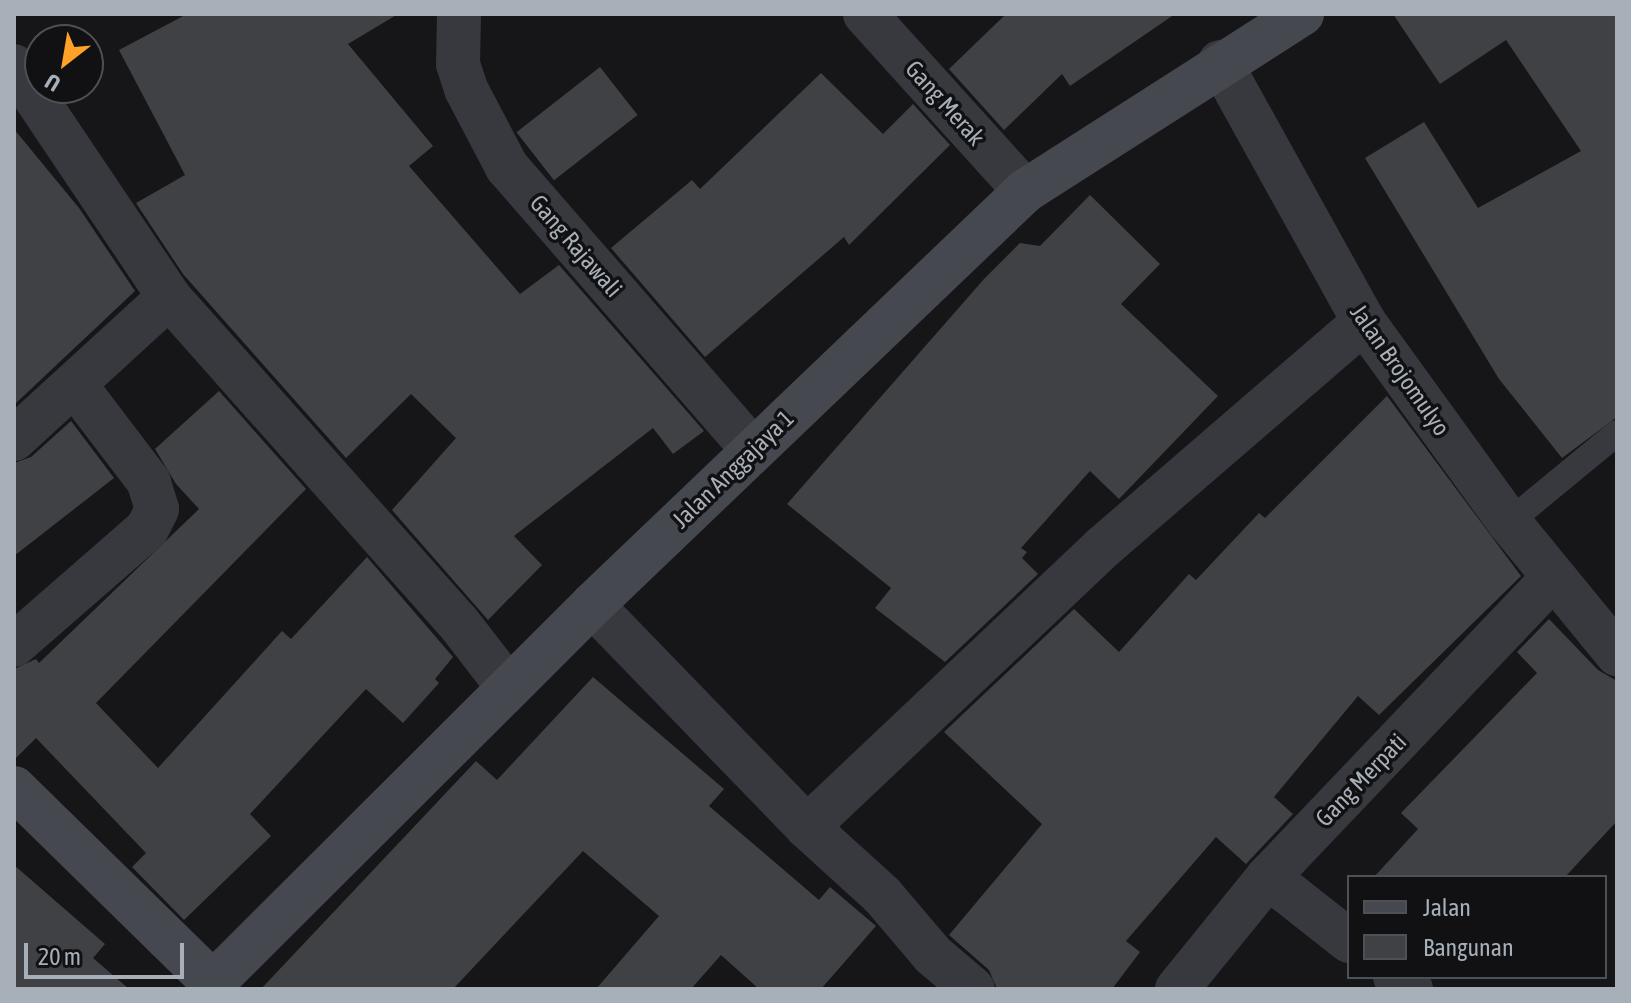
<!DOCTYPE html>
<style>
body{margin:0}
#map{position:relative;width:1631px;height:1003px;overflow:hidden;background:#161618;font-family:"Asap Condensed",sans-serif}
div>[style]{position:absolute}
.building>*{inset:0;background:#404145;transform-origin:0 0}
.service>*{height:26px;margin:-13px;padding:0 13px;transform-origin:13px;border-radius:13px;background:#37393e}
.minor>*{height:44px;margin:-22px;padding:0 22px;transform-origin:22px;border-radius:22px;background:#37393e}
.secondary>*{height:44px;margin:-22px;padding:0 22px;transform-origin:22px;border-radius:22px;background:#45484e}
span{translate:-50% -50%;white-space:nowrap;text-align:center;line-height:1.15;-webkit-text-stroke:7px #111113;paint-order:stroke}
.street-label{font-size:24px;color:#a7afb9}
.frame{position:absolute;inset:0;border:16px solid #a7afb9;pointer-events:none}
.legend{position:absolute;left:1347px;top:875px;width:260px;height:104px;box-sizing:border-box;background:#111113;border:2px solid #4d5055;margin:0;padding:10px 14px;list-style:none;font-size:24px;color:#a7afb9}
.legend li{display:flex;align-items:center;gap:16px;height:40px}
.legend b{width:40px;border:2px solid #4d5055}
.north{position:absolute;left:24px;top:24px;width:80px;height:80px;box-sizing:border-box;background:#111113;border:2px solid #4d5055;border-radius:50%;rotate:211deg;font-size:22px;font-weight:700;line-height:32px;text-align:center;color:#a7afb9}
.north::after{content:'';display:block;margin:auto;width:28px;height:36px;background:#ffa027;clip-path:polygon(50% 0,100% 100%,50% 72%,0 100%)}
.scale{position:absolute;left:24px;top:943px;width:160px;height:36px;box-sizing:border-box;border:4px solid #a7afb9;border-top:0;padding-left:10px;font-size:24px;line-height:28px;white-space:nowrap;color:#a7afb9;-webkit-text-stroke:6px #111113;paint-order:stroke}
</style>
<div id="map">
<div class="building">
<i style="clip-path:polygon(187px 14px,398px 14px,348px 44px,433px 146px,409px 166px,520px 294px,559px 265px,704px 431px,673px 454px,653px 428px,514px 536px,542px 565px,488px 620px,392px 510px,456px 438px,411px 394px,346px 458px,183px 274px,136px 203px,185px 175px,119px 50px)"></i>
<i style="clip-path:polygon(1006px 14px,1175px 14px,1070px 86px,1062px 74px,1004px 130px,949px 69px)"></i>
<i style="clip-path:polygon(1393px 14px,1617px 14px,1617px 417px,1562px 458px,1499px 379px,1365px 158px,1424px 122px,1478px 208px,1581px 151px,1506px 40px,1440px 84px)"></i>
<i style="left:600px;top:67px;width:61px;height:106px;rotate:52deg"></i>
<i style="clip-path:polygon(821px 73px,883px 134px,913px 104px,950px 145px,849px 245px,844px 237px,705px 357px,611px 248px,692px 180px,700px 189px)"></i>
<i style="clip-path:polygon(14px 129px,79px 208px,135px 291px,14px 405px)"></i>
<i style="clip-path:polygon(1090px 195px,1160px 264px,1121px 304px,1218px 396px,1119px 499px,1090px 471px,1021px 548px,1027px 552px,1022px 558px,1038px 574px,945px 662px,875px 608px,891px 588px,787px 504px,984px 279px,1020px 243px,1040px 246px)"></i>
<i style="clip-path:polygon(219px 391px,306px 489px,96px 703px,158px 768px,282px 631px,291px 639px,367px 557px,453px 657px,435px 679px,439px 683px,403px 723px,366px 689px,250px 814px,271px 836px,184px 920px,132px 867px,146px 853px,36px 738px,14px 760px,14px 669px,36px 659px,39px 663px,199px 509px,176px 484px,155px 449px)"></i>
<i style="clip-path:polygon(1387px 396px,1521px 576px,1379px 715px,1358px 696px,1274px 797px,1293px 814px,1246px 864px,1216px 837px,1126px 941px,1140px 952px,1112px 989px,997px 989px,989px 970px,949px 935px,1042px 824px,944px 732px,1074px 609px,1119px 652px,1189px 574px,1196px 580px,1259px 513px,1265px 518px)"></i>
<i style="clip-path:polygon(71px 421px,114px 478px,14px 556px,14px 463px,31px 457px)"></i>
<i style="clip-path:polygon(1549px 619px,1598px 670px,1617px 681px,1617px 821px,1565px 877px,1374px 877px,1418px 829px,1401px 813px,1537px 673px,1517px 652px)"></i>
<i style="clip-path:polygon(593px 677px,724px 789px,709px 806px,819px 900px,830px 887px,876px 926px,821px 989px,759px 989px,721px 955px,691px 989px,596px 989px,659px 916px,583px 851px,453px 989px,261px 989px,476px 761px,497px 780px)"></i>
<i style="clip-path:polygon(14px 865px,105px 944px,93px 958px,129px 989px,14px 989px)"></i>
</div>
<div class="service">
<i style="left:1509px;top:522px;width:140px;rotate:-39.5deg"></i>
</div>
<div class="minor">
<i style="left:459px;top:14px;width:50px;rotate:91.1deg"></i>
<i style="left:458px;top:64px;width:26px;rotate:72deg"></i>
<i style="left:466px;top:89px;width:88px;rotate:62.3deg"></i>
<i style="left:507px;top:167px;width:375px;rotate:49deg"></i>
<i style="left:865px;top:14px;width:239px;rotate:47.9deg"></i>
<i style="left:1220px;top:62px;width:297px;rotate:61deg"></i>
<i style="left:1364px;top:322px;width:247px;rotate:54.1deg"></i>
<i style="left:1509px;top:522px;width:171px;rotate:50.7deg"></i>
<i style="left:14px;top:66px;width:278px;rotate:56.1deg"></i>
<i style="left:169px;top:297px;width:433px;rotate:48.4deg"></i>
<i style="left:457px;top:621px;width:83px;rotate:52.3deg"></i>
<i style="left:14px;top:439px;width:210px;rotate:-42.5deg"></i>
<i style="left:592px;top:605px;width:309px;rotate:45.9deg"></i>
<i style="left:807px;top:827px;width:101px;rotate:42.2deg"></i>
<i style="left:882px;top:895px;width:79px;rotate:49.6deg"></i>
<i style="left:933px;top:955px;width:52px;rotate:40.4deg"></i>
<i style="left:14px;top:645px;width:176px;rotate:-41.1deg"></i>
<i style="left:147px;top:529px;width:22px;rotate:-63deg"></i>
<i style="left:157px;top:509px;width:28px;rotate:-107deg"></i>
<i style="left:149px;top:482px;width:122px;rotate:-127.3deg"></i>
<i style="left:807px;top:827px;width:407px;rotate:-43.4deg"></i>
<i style="left:1103px;top:547px;width:345px;rotate:-40.8deg"></i>
<i style="left:1268px;top:877px;width:103px;rotate:38.3deg"></i>
<i style="left:1395px;top:977px;width:20px;rotate:37deg"></i>
<i style="left:1177px;top:989px;width:144px;rotate:-50.9deg"></i>
<i style="left:1268px;top:877px;width:413px;rotate:-46.4deg"></i>
</div>
<div class="secondary">
<i style="left:14px;top:788px;width:279px;rotate:44.4deg"></i>
<i style="left:213px;top:983px;width:535px;rotate:-44.92deg"></i>
<i style="left:592px;top:605px;width:599px;rotate:-43.71deg"></i>
<i style="left:1025px;top:191px;width:329px;rotate:-32.6deg"></i>
</div>
<div class="street-label">
<span style="left:945px;top:103px;rotate:48deg">Gang Merak</span>
<span style="left:576px;top:246px;rotate:49deg">Gang Rajawali</span>
<span style="left:1400px;top:370px;rotate:55deg">Jalan Brojomulyo</span>
<span style="left:733px;top:469px;rotate:-44deg">Jalan Anggajaya 1</span>
<span style="left:1361px;top:780px;rotate:-46deg">Gang Merpati</span>
</div>
<div class="frame"></div>
<ul class="legend">
<li><b style="height:10px;background:#45484e"></b>Jalan</li>
<li><b style="height:22px;background:#404145"></b>Bangunan</li>
</ul>
<div class="north">U</div>
<div class="scale">20 m</div>
</div>
